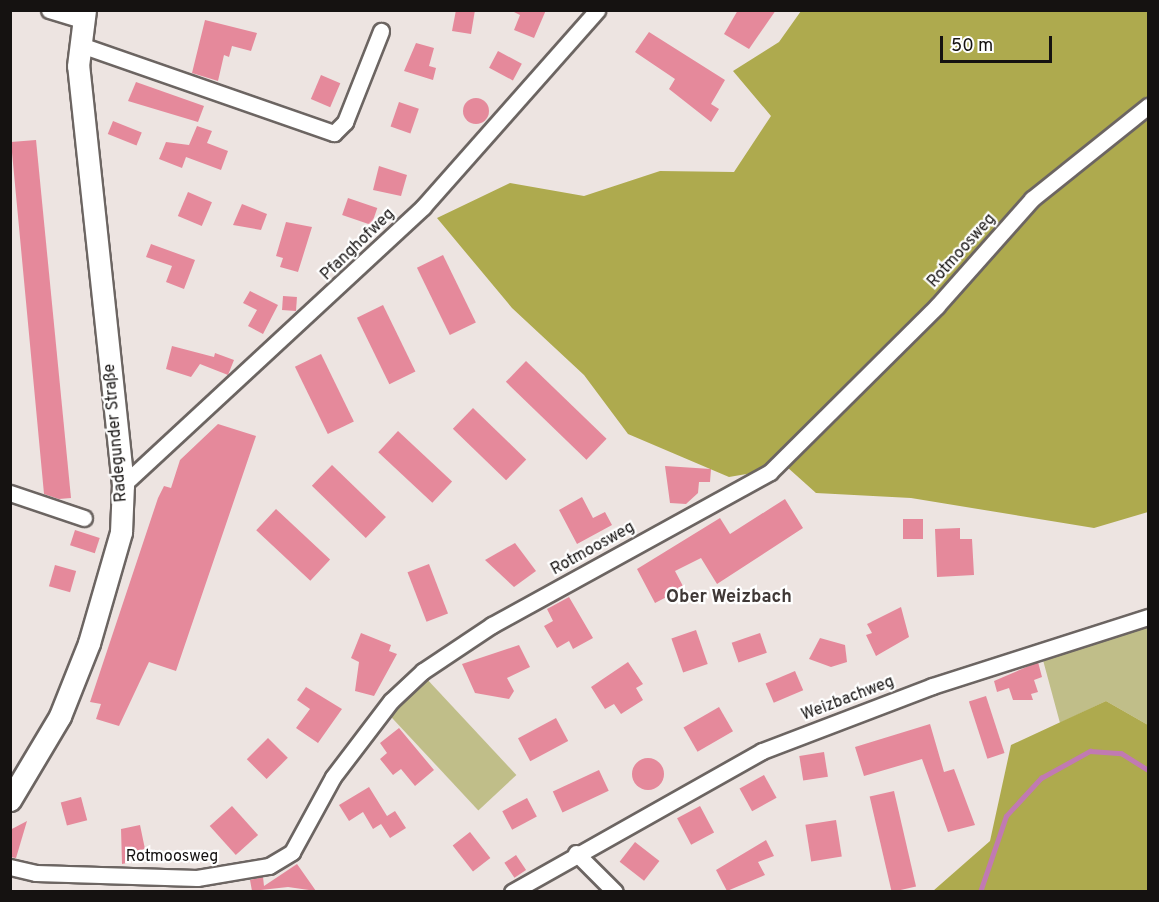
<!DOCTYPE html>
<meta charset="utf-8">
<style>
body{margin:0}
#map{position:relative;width:1159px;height:902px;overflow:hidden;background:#ede4e1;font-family:Overpass,sans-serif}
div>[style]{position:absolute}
.green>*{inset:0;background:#c0be89;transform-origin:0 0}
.forest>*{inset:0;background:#aeaa4e}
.stream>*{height:4.5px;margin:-2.25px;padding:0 2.25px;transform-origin:2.25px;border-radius:2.25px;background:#c17ab2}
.building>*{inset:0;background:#e5899b;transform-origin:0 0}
.round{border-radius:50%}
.roads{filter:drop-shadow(2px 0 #6c6562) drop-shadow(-2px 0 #6c6562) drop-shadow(0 2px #6c6562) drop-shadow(0 -2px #6c6562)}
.minor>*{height:15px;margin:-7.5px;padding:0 7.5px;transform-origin:7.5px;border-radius:7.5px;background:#fff}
.secondary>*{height:21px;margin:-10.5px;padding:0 10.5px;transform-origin:10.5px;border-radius:10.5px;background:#fff}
span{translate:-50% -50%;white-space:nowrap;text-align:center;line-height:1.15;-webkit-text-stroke:4.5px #fff;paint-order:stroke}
.street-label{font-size:16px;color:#151211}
.neighbourhood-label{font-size:18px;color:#3f3836;font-weight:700}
.frame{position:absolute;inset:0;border:12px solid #151211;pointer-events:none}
.scale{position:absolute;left:940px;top:36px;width:112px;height:27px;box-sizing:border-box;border:3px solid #151211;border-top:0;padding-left:8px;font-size:18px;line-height:21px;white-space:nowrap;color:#151211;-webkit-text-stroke:4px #fff;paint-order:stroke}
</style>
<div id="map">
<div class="green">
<i style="clip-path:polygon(1148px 617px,1148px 725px,1106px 701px,1060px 723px,1040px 649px)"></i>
<i style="left:425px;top:677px;width:134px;height:52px;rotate:47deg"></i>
</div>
<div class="forest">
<i style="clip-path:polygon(801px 11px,1148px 11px,1148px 512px,1094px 528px,911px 498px,816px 493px,787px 467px,729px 477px,628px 434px,584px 375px,512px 308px,437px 218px,510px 183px,584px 196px,660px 171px,734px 172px,771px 116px,733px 71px,779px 42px)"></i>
<i style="clip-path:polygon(1106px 701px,1148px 725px,1148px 891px,933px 891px,990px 841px,1011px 745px)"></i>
</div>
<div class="stream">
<i style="left:980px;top:892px;width:80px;rotate:-71.1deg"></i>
<i style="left:1006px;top:816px;width:52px;rotate:-47.4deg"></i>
<i style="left:1041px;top:778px;width:56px;rotate:-28.9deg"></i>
<i style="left:1090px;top:751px;width:31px;rotate:4deg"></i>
<i style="left:1121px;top:753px;width:32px;rotate:32deg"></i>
</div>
<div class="building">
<i style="clip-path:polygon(456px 10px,475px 10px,471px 34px,452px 31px)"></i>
<i style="clip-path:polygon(510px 10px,546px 10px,534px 38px,514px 30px,520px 15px)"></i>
<i style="clip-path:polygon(738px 10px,776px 10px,749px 49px,724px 34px)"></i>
<i style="clip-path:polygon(205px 20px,257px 33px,251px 51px,232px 46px,229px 57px,224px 55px,218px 81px,192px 73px)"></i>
<i style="clip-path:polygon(649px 32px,725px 80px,711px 104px,719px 109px,711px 122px,669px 89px,675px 79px,635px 52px)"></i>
<i style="clip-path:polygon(416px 43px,434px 48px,429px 66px,436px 68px,433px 80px,404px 71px)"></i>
<i style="left:498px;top:51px;width:27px;height:19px;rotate:28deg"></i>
<i style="left:321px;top:75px;width:21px;height:26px;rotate:23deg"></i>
<i style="clip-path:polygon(136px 82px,204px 106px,198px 122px,128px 101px)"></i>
<i class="round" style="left:463px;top:98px;width:26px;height:26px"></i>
<i style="left:399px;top:102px;width:21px;height:26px;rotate:19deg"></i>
<i style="left:113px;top:121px;width:31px;height:14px;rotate:22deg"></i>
<i style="clip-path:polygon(197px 126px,212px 131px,207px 143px,228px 151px,221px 170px,186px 157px,182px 168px,159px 159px,166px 142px,189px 145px)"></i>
<i style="clip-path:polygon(36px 140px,71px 498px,59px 499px,44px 494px,11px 142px)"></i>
<i style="clip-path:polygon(379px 166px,407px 175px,401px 196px,373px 190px)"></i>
<i style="left:188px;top:192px;width:26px;height:26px;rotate:23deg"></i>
<i style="left:348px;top:198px;width:31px;height:18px;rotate:19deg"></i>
<i style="clip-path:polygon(242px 204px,267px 214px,261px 230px,233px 225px)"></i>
<i style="clip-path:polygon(286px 222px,312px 227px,298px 272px,280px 267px,283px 258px,276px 256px)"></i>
<i style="clip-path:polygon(151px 244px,195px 260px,184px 289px,166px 282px,172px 266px,146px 257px)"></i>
<i style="left:443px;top:255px;width:75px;height:29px;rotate:64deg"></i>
<i style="clip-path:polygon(250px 291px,278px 305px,263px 334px,248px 326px,257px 310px,243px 303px)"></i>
<i style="left:283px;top:296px;width:14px;height:14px;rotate:4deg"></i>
<i style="left:383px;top:305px;width:74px;height:29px;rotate:64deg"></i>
<i style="clip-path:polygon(172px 346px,214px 357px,215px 353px,234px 360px,228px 375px,200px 364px,191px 377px,166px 369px)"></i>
<i style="left:321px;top:354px;width:75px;height:29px;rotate:64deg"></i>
<i style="left:526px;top:361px;width:112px;height:29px;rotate:44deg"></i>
<i style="left:473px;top:408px;width:74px;height:29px;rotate:44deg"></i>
<i style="clip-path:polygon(218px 424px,256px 436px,176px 671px,149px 662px,119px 726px,96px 719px,101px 704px,90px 702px,158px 498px,164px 486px,171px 488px,180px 460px)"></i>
<i style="left:398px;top:431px;width:74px;height:29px;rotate:43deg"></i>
<i style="left:332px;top:465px;width:75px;height:29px;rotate:44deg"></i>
<i style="clip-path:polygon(665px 466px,711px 469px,710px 482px,699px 482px,698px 493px,686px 504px,670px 503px)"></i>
<i style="clip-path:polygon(582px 497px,593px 518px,605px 512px,612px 525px,577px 544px,559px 510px)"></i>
<i style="clip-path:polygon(785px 499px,803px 528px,717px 584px,701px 558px,675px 571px,684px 588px,655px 603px,637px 569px,720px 518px,730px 534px)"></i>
<i style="left:276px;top:509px;width:74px;height:29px;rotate:43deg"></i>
<i style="left:903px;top:519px;width:20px;height:20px"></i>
<i style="clip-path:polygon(960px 528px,960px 539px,972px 539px,974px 575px,937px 577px,935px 529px)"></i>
<i style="left:75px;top:530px;width:26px;height:16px;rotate:18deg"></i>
<i style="clip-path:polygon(515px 543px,536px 571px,514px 587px,485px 560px)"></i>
<i style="left:429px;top:564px;width:53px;height:23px;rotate:69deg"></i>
<i style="left:55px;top:565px;width:22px;height:22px;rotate:16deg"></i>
<i style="clip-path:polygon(569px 597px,593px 638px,573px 649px,569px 641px,557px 648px,544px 626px,553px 621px,547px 609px)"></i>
<i style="clip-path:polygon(901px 607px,909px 637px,876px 656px,866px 635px,872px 633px,867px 624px)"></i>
<i style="left:696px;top:630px;width:36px;height:26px;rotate:71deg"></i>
<i style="clip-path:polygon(361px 633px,391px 645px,389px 651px,397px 654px,374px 696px,355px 691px,359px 662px,351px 658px)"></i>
<i style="left:760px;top:633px;width:21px;height:30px;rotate:71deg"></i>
<i style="clip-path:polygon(820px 638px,845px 645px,847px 662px,831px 667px,809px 659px)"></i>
<i style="clip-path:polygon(519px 645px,530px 667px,507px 678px,514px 691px,509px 699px,475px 693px,462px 664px)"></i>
<i style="clip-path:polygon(628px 662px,643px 684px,636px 688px,643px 700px,621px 714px,614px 704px,605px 709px,591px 687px)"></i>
<i style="clip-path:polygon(1038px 662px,1042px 677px,1034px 680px,1038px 692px,1031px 694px,1033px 700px,1013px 700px,1009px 688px,997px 692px,994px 681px)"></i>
<i style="left:795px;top:671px;width:21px;height:32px;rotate:67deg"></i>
<i style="clip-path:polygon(306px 687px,342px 709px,318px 743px,296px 728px,310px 709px,297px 700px)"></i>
<i style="left:986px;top:696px;width:60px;height:18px;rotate:72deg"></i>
<i style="left:719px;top:707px;width:28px;height:41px;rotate:60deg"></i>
<i style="left:556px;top:718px;width:26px;height:43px;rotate:62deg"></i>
<i style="clip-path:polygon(930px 724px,944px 772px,954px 769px,975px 825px,948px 832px,922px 759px,864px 776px,855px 747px)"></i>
<i style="clip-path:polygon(399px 728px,434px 770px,415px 786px,401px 769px,393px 775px,380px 759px,387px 753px,380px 743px)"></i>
<i style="left:268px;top:738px;width:28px;height:30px;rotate:45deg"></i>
<i style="left:824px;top:752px;width:25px;height:25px;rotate:81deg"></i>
<i class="round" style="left:632px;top:758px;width:32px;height:32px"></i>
<i style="left:599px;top:770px;width:23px;height:51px;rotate:65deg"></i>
<i style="left:764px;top:775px;width:26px;height:28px;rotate:61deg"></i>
<i style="clip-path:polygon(369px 787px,387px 816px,395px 811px,406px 828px,390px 838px,381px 824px,373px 829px,363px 812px,349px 821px,339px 805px)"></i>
<i style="left:894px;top:791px;width:98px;height:25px;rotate:77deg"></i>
<i style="left:81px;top:797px;width:24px;height:21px;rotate:75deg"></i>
<i style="left:527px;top:798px;width:21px;height:28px;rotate:62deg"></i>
<i style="left:232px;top:806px;width:39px;height:30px;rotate:48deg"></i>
<i style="left:700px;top:806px;width:30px;height:26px;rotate:62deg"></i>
<i style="left:836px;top:820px;width:37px;height:31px;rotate:81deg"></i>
<i style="clip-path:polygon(27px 821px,16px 858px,10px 857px,10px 830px)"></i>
<i style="clip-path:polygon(140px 825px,145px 849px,135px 851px,137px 861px,122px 864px,121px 829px)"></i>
<i style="left:470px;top:832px;width:33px;height:22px;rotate:52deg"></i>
<i style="clip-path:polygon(766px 840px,774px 856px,758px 862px,765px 875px,727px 891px,716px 870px)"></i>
<i style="left:635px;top:842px;width:31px;height:25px;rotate:38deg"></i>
<i style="left:516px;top:855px;width:18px;height:14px;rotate:56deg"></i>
<i style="clip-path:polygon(297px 864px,316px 891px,288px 887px,252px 891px,250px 880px,263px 877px,264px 886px)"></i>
</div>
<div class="roads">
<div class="minor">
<i style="left:49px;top:10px;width:34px;rotate:17deg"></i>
<i style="left:78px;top:44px;width:271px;rotate:19.2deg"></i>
<i style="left:334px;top:133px;width:16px;rotate:-45deg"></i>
<i style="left:345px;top:122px;width:98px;rotate:-68.4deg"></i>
<i style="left:123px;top:485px;width:409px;rotate:-42.8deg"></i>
<i style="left:423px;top:207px;width:263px;rotate:-48.5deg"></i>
<i style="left:10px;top:493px;width:78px;rotate:18.7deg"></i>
<i style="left:576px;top:853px;width:55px;rotate:45deg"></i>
<i style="left:10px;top:867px;width:27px;rotate:13deg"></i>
<i style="left:36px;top:873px;width:161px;rotate:1.8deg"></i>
<i style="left:197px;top:878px;width:73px;rotate:-9.5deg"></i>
<i style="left:269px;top:866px;width:27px;rotate:-31deg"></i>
<i style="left:292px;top:852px;width:85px;rotate:-61.3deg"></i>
<i style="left:333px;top:777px;width:96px;rotate:-52.7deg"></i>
<i style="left:391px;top:701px;width:44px;rotate:-43.2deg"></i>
<i style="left:423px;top:671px;width:83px;rotate:-33.7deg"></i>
<i style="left:492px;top:625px;width:317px;rotate:-28.8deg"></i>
<i style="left:770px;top:472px;width:235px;rotate:-44.8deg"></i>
<i style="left:937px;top:306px;width:143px;rotate:-48.4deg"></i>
<i style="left:1032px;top:199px;width:149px;rotate:-38.7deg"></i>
<i style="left:512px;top:892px;width:287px;rotate:-29.4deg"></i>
<i style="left:762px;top:751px;width:182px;rotate:-20.9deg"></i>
<i style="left:932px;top:686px;width:227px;rotate:-17.7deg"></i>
</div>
<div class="secondary">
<i style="left:10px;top:800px;width:98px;rotate:-59.2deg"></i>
<i style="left:60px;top:716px;width:79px;rotate:-68.3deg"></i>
<i style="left:89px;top:643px;width:116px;rotate:-73.9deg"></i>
<i style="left:121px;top:532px;width:47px;rotate:-87.6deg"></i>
<i style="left:123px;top:485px;width:421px;rotate:-96.1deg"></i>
<i style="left:78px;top:66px;width:56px;rotate:-82.9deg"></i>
</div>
</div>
<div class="street-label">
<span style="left:358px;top:245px;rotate:-44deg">Pfanghofweg</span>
<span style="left:962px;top:251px;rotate:-48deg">Rotmoosweg</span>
<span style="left:116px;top:433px;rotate:-95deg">Radegunder Straße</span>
<span style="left:593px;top:549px;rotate:-29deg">Rotmoosweg</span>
<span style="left:848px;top:699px;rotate:-21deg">Weizbachweg</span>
<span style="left:172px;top:857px">Rotmoosweg</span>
</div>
<div class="neighbourhood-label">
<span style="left:729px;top:598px">Ober Weizbach</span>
</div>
<div class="frame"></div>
<div class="scale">50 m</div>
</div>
